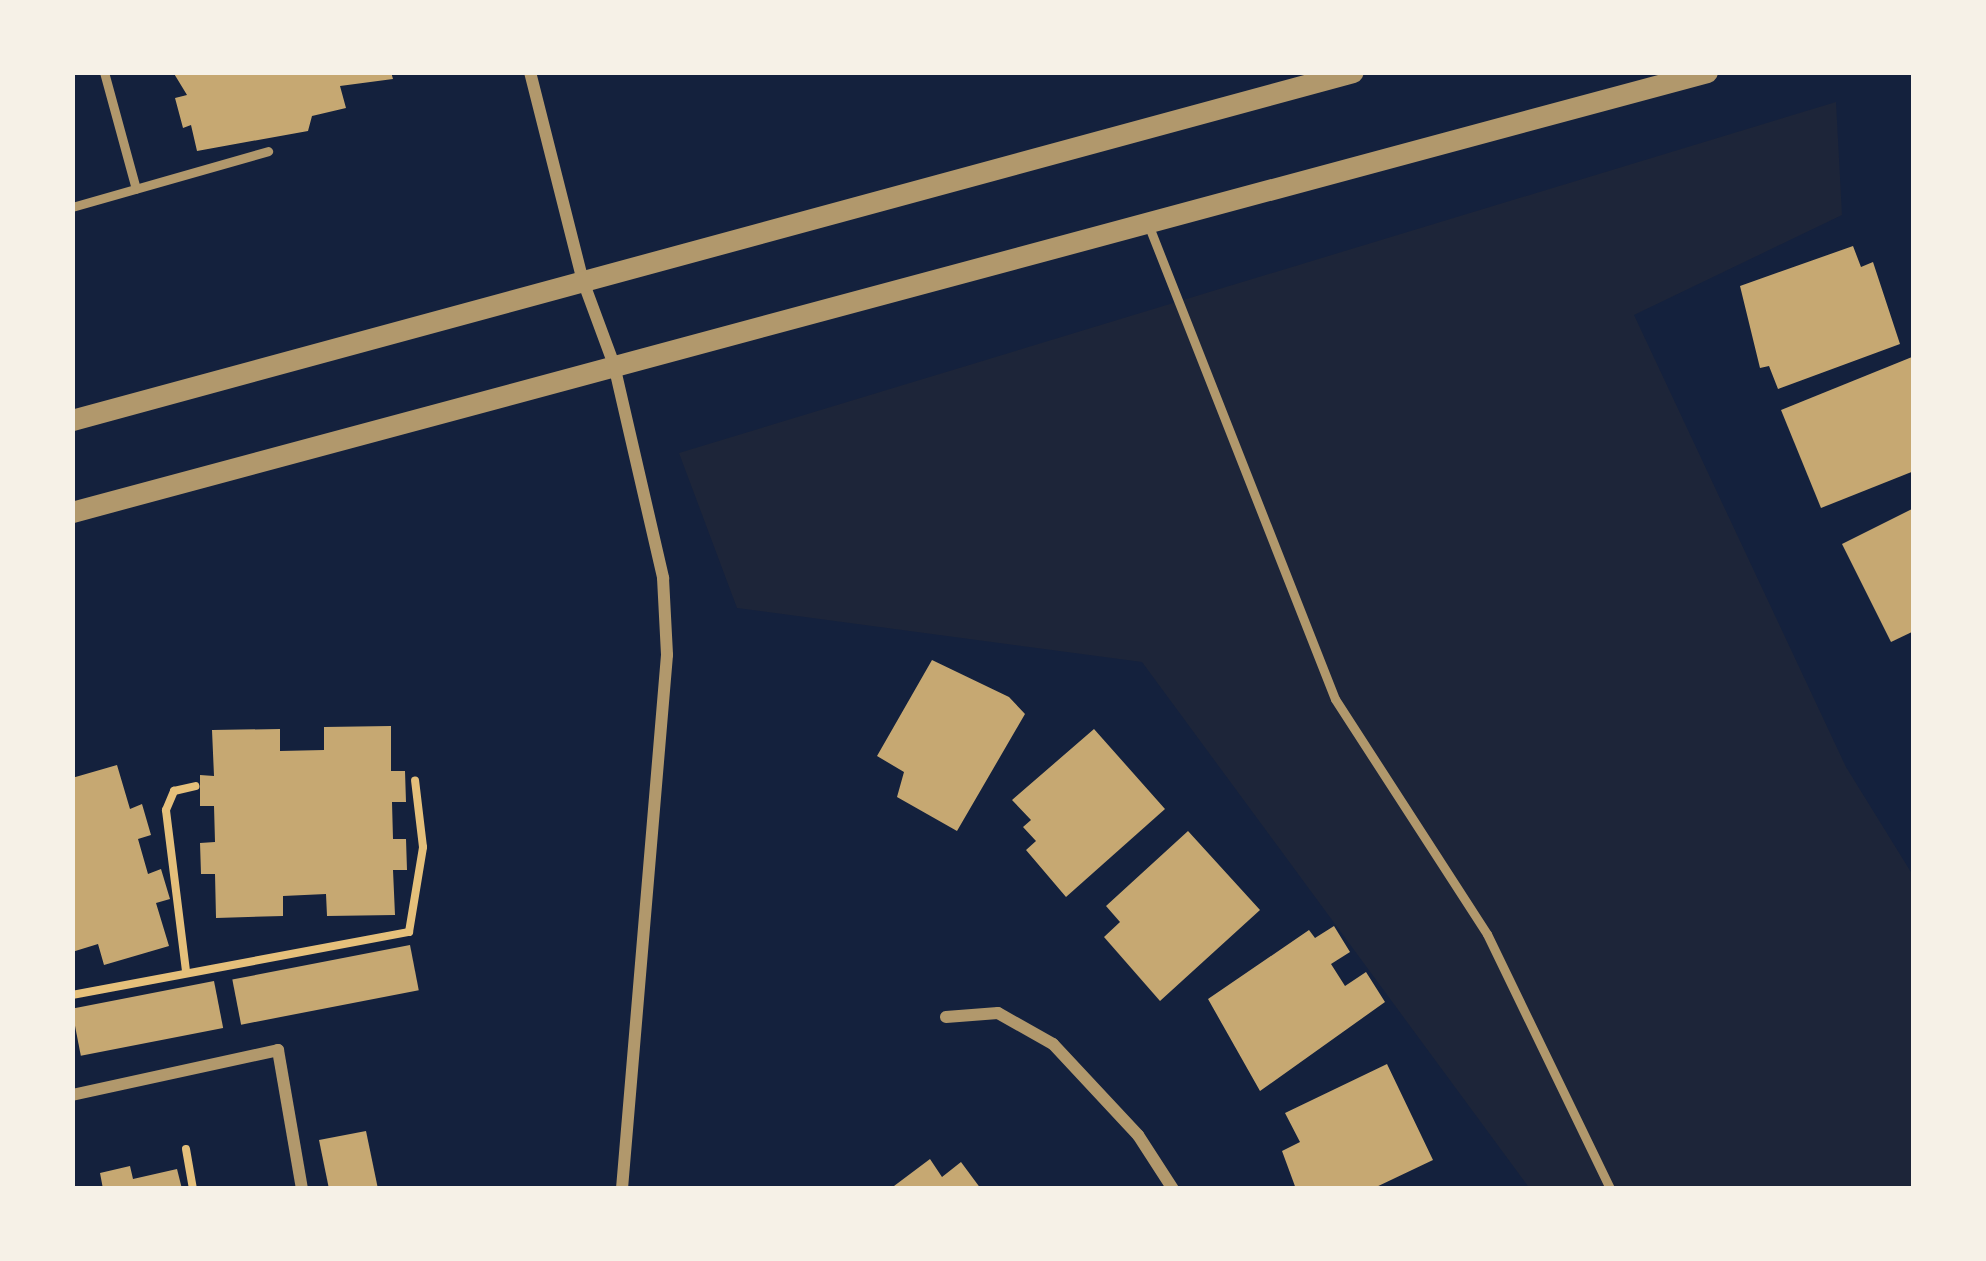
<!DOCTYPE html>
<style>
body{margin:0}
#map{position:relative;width:1986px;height:1261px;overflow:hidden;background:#14213d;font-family:Signika,sans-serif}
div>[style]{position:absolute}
.green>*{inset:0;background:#1d2539}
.building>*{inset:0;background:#c6a872;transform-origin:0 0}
.path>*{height:8px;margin:-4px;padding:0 4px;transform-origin:4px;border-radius:4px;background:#e5c07b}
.service>*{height:9px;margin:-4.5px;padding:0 4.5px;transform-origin:4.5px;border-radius:4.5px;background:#b1986c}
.minor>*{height:12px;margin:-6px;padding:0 6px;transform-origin:6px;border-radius:6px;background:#b1986c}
.tertiary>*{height:21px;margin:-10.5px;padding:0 10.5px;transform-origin:10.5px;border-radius:10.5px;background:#b1986c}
span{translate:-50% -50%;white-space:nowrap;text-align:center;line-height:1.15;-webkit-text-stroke:12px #f6f1e7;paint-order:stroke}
.frame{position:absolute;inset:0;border:75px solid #f6f1e7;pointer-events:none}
</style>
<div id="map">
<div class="green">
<i style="clip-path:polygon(1836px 102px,1842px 215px,1634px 315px,1846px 767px,1914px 877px,1914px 1189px,1530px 1189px,1142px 662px,737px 608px,679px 453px)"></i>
</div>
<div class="building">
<i style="clip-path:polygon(173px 72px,391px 72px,393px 79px,340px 86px,346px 108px,312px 116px,308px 131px,197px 151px,191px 125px,183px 128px,175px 98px,187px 95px)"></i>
<i style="clip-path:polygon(1853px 246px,1861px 267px,1873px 262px,1900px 344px,1778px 389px,1769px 366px,1760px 368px,1740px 286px)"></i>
<i style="clip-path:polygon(1912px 357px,1914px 471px,1821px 508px,1781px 410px)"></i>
<i style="clip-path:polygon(1914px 508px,1914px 631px,1891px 642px,1842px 544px)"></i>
<i style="clip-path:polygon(932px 660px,1009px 697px,1025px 714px,957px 831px,897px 797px,904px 772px,877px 756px)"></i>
<i style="clip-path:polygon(391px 726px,391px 771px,405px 771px,406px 802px,392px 802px,393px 839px,406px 839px,407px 870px,393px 870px,395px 915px,327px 916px,326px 894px,283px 896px,283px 916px,216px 918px,215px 874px,201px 874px,200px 843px,215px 842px,214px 806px,200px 806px,200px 775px,214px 776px,212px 730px,280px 729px,280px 751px,324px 750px,324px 727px)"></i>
<i style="clip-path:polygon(1094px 729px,1165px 809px,1066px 897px,1026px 850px,1036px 841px,1023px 827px,1031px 820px,1012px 800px)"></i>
<i style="clip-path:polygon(117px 765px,130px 809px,142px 804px,151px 835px,138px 839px,148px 874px,161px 869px,170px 899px,156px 903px,169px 946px,104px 965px,98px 944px,72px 952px,72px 778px)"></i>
<i style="clip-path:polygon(1188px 831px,1260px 910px,1160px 1001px,1104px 937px,1120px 922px,1106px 906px)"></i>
<i style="clip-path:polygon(1334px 926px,1350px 952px,1331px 964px,1345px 986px,1366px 972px,1385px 1002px,1260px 1091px,1208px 999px,1309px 930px,1315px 938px)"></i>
<i style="left:410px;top:945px;width:46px;height:181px;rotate:79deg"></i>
<i style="left:214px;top:981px;width:48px;height:145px;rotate:79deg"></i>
<i style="clip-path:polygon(1387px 1064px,1433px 1160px,1372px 1189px,1296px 1189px,1282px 1151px,1300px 1142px,1285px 1113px)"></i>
<i style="clip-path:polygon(366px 1131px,378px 1189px,329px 1189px,319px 1140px)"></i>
<i style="clip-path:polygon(930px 1159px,942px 1177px,961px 1162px,981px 1189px,890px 1189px)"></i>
<i style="clip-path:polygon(130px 1166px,133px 1179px,177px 1169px,182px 1189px,103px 1189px,100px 1173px)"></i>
</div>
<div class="path">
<i style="left:186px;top:971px;width:162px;rotate:-97.1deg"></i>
<i style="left:166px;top:810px;width:21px;rotate:-67deg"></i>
<i style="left:174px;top:791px;width:22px;rotate:-13deg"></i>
<i style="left:72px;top:995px;width:343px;rotate:-10.6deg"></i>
<i style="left:409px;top:932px;width:86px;rotate:-80.6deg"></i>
<i style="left:423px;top:847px;width:67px;rotate:-96.8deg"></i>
<i style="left:186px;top:1149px;width:41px;rotate:80.1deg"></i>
</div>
<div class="service">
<i style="left:104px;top:72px;width:121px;rotate:74.7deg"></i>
<i style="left:72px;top:207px;width:204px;rotate:-15.9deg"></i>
<i style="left:1148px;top:224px;width:510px;rotate:68.51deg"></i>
<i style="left:1335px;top:699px;width:280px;rotate:57.1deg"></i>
<i style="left:1487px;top:934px;width:283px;rotate:64.2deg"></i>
</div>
<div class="minor">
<i style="left:530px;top:72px;width:216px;rotate:75.8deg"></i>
<i style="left:583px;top:281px;width:90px;rotate:69.7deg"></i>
<i style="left:614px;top:365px;width:219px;rotate:77deg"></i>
<i style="left:663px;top:578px;width:77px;rotate:87deg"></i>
<i style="left:667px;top:655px;width:536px;rotate:94.82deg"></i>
<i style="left:946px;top:1017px;width:52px;rotate:-4.4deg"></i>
<i style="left:998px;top:1013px;width:63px;rotate:29.4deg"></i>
<i style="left:1053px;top:1044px;width:125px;rotate:47deg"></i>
<i style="left:1138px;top:1135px;width:64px;rotate:57.1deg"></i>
<i style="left:72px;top:1095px;width:211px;rotate:-12.3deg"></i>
<i style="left:278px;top:1050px;width:141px;rotate:80.2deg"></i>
</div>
<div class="tertiary">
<i style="left:72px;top:420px;width:1327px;rotate:-15.2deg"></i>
<i style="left:72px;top:512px;width:1693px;rotate:-15.06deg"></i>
</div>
<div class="frame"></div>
</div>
